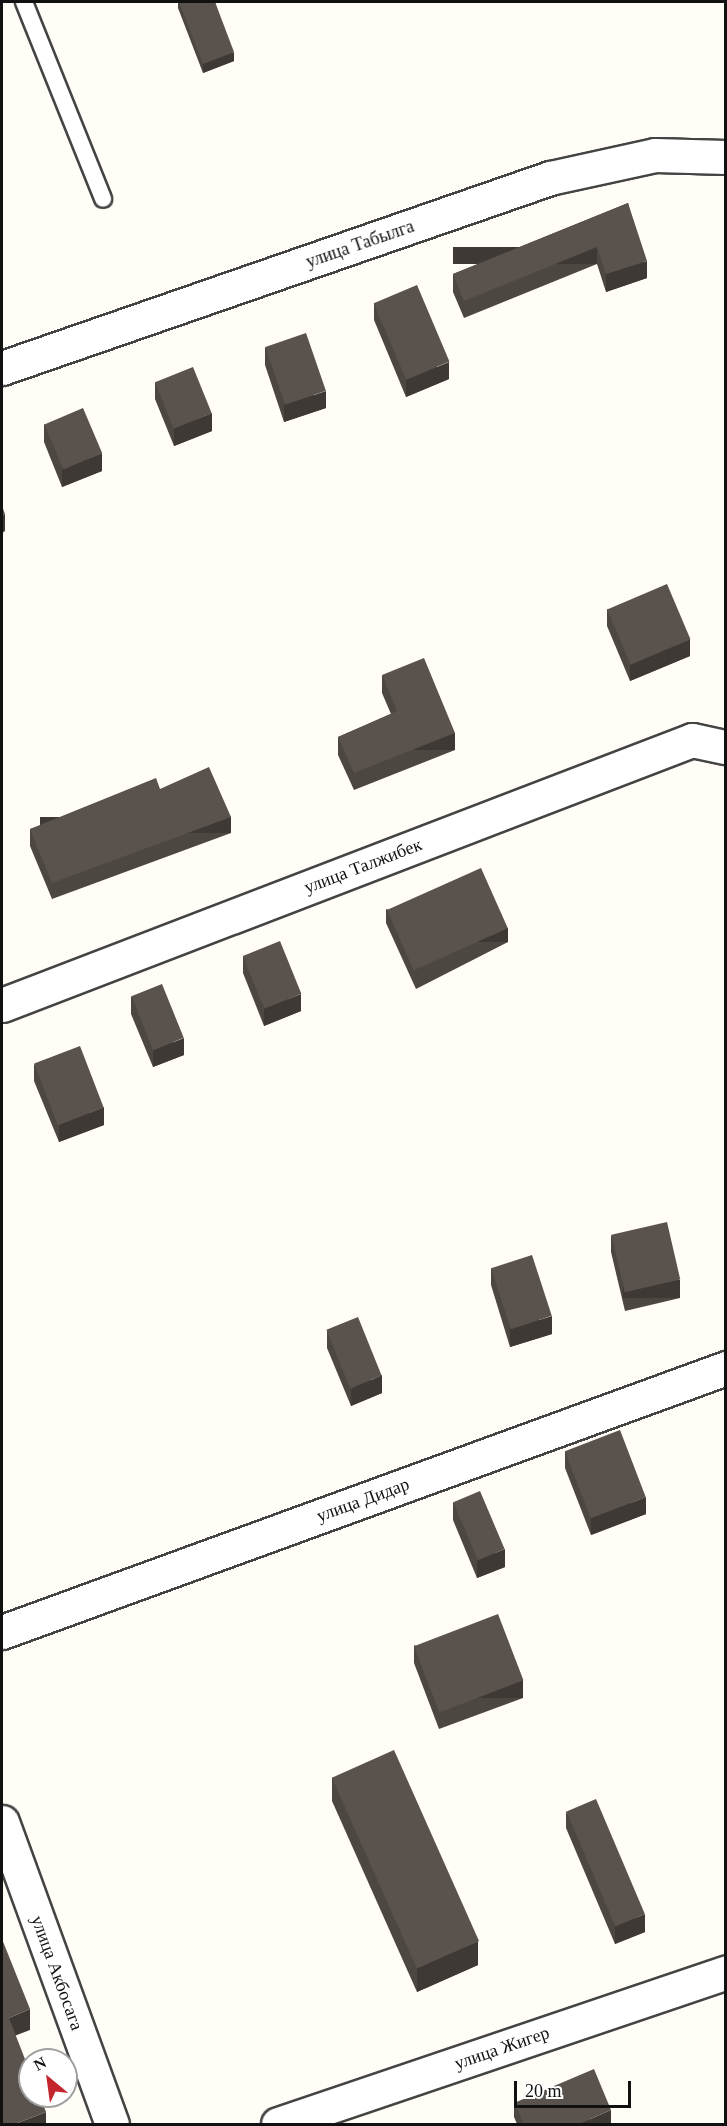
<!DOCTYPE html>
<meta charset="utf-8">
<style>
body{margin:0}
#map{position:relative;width:727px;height:2126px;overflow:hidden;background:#fffdf5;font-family:"Times New Roman",serif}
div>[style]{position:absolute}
.roads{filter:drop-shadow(2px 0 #444) drop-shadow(-2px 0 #444) drop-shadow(0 2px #444) drop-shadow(0 -2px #444)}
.service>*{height:16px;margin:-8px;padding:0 8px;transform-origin:8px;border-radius:8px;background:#fff}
.minor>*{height:33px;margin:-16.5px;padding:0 16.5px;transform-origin:16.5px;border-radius:16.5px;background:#fff}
.wall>*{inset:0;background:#4d4742}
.shaded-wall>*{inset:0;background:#3f3936;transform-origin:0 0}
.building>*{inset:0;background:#5a524d;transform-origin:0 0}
span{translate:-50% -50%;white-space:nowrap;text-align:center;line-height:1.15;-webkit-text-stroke:6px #fff;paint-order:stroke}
.street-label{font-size:18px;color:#111}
.frame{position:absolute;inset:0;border:3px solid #111;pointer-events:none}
.north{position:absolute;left:18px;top:2048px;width:60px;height:60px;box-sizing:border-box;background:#fff;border:2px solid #a0a0a0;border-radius:50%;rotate:331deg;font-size:16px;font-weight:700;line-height:24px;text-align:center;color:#111}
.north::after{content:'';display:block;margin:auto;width:21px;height:27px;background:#c4262e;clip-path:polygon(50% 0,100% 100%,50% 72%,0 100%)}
.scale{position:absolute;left:514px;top:2081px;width:117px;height:27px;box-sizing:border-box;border:3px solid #111;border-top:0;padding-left:8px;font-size:18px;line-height:21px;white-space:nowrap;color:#111;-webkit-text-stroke:4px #fff;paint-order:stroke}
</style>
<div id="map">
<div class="roads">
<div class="service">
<i style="left:24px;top:2px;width:212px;rotate:68.1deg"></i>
</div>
<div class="minor">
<i style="left:2px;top:368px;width:580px;rotate:-19.12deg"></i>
<i style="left:550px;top:178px;width:107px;rotate:-12.4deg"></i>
<i style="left:655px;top:155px;width:71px;rotate:1.6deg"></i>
<i style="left:2px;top:1005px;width:739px;rotate:-21.01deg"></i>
<i style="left:692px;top:740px;width:35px;rotate:12deg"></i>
<i style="left:2px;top:1632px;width:771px;rotate:-20.03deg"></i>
<i style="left:2px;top:1822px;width:321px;rotate:70deg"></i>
<i style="left:278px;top:2124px;width:473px;rotate:-18.7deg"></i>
</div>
</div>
<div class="wall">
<i style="clip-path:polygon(178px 2px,215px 2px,234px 61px,203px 73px,178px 8px)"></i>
<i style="clip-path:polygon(628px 203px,647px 278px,606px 292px,597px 264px,464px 318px,453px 292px,453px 274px)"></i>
<i style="clip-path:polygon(374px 303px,449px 379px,406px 397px,374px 320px)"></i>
<i style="clip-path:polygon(265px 347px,326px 408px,284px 422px,265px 365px)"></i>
<i style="clip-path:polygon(155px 382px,212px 431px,174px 446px,155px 399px)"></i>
<i style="clip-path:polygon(44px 424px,102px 471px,62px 487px,44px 442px)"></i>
<i style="clip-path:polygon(607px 609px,690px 656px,630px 681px,607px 626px)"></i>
<i style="clip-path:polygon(382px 675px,455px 750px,354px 790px,338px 755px,338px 737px,391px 714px,382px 693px)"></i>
<i style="clip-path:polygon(160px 789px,231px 833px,52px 899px,30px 846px,30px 829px)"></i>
<i style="clip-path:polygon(386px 909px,508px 942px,416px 989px,386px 923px)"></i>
<i style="clip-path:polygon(243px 956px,301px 1011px,264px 1026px,243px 973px)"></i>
<i style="clip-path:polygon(131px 996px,184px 1055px,153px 1067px,131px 1014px)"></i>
<i style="clip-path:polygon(34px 1064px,104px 1125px,59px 1142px,34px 1081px)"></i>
<i style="clip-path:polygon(611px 1235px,680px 1298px,625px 1311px,611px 1252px)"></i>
<i style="clip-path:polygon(491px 1268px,552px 1334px,510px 1347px,491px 1285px)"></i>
<i style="clip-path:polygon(327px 1330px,382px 1393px,351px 1406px,327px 1348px)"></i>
<i style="clip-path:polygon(565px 1451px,646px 1514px,591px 1535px,565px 1468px)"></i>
<i style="clip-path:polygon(453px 1502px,505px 1567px,477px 1578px,453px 1520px)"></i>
<i style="clip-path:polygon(414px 1645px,523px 1698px,439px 1729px,414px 1663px)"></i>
<i style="clip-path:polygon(332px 1777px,478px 1965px,417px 1992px,332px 1801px)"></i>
<i style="clip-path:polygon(566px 1811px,645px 1932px,615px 1944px,566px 1828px)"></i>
<i style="clip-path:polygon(514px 2103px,611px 2124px,517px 2124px,514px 2117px)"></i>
</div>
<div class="shaded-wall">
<i style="clip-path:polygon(234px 52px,234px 61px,203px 73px,203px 64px)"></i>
<i style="left:597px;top:247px;width:17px;height:144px;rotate:90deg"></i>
<i style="clip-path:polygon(647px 261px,647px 278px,606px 292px,606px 274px)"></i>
<i style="clip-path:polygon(449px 362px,449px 379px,406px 397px,406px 380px)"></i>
<i style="clip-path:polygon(326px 391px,326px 408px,284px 422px,284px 405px)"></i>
<i style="clip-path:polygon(212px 413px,212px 431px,174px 446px,174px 428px)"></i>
<i style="clip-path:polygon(102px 453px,102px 471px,62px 487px,62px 469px)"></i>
<i style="clip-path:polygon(5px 514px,5px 531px,2px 533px,2px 515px)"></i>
<i style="clip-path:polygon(690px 639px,690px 656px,630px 681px,630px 664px)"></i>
<i style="left:455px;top:733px;width:17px;height:109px;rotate:90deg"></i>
<i style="left:231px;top:817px;width:16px;height:191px;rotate:90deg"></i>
<i style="left:508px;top:928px;width:14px;height:103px;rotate:90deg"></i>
<i style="clip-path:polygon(301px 994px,301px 1011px,264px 1026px,264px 1008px)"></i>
<i style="clip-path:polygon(184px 1038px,184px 1055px,153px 1067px,153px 1050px)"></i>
<i style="clip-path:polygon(104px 1107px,104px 1125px,59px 1142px,59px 1125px)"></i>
<i style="left:680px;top:1280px;width:18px;height:57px;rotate:90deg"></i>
<i style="clip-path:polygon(552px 1316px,552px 1334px,510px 1347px,510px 1329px)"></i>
<i style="clip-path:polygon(382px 1375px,382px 1393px,351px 1406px,351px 1389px)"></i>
<i style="clip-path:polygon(646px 1497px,646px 1514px,591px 1535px,591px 1518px)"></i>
<i style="clip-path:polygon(505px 1549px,505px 1567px,477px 1578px,477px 1560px)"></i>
<i style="left:523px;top:1680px;width:18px;height:90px;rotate:90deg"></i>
<i style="clip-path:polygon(645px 1914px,645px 1932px,615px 1944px,615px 1926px)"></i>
<i style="clip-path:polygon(478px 1941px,478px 1965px,417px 1992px,417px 1968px)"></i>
<i style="clip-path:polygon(30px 2009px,30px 2030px,9px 2038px,9px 2018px)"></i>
<i style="clip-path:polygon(611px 2110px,611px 2124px,579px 2124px)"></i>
<i style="clip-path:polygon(46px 2112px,46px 2124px,15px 2124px)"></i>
</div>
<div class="building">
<i style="clip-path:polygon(179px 2px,215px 2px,234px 52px,203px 64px)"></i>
<i style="clip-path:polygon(628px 203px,647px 261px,606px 274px,597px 247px,464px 301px,453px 274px)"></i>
<i style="left:417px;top:285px;width:83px;height:47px;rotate:67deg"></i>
<i style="left:306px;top:333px;width:61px;height:43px;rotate:71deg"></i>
<i style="left:193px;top:367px;width:50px;height:41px;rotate:68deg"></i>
<i style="left:83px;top:408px;width:49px;height:42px;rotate:67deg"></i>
<i style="clip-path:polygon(2px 506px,5px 514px,2px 515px)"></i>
<i style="left:667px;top:584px;width:60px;height:65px;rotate:67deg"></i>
<i style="clip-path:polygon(424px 658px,455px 733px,354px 773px,338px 737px,397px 711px,382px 675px)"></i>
<i style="clip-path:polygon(209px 767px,231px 817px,52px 883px,30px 829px,156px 778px,160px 789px)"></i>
<i style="left:481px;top:868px;width:66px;height:103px;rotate:66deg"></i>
<i style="left:280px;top:941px;width:57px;height:40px;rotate:68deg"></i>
<i style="left:162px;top:984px;width:58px;height:33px;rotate:68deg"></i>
<i style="left:80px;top:1046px;width:66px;height:49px;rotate:69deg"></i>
<i style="left:667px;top:1222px;width:59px;height:57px;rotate:77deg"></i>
<i style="left:532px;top:1255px;width:64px;height:43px;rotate:72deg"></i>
<i style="left:358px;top:1317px;width:63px;height:34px;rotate:68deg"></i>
<i style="left:620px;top:1430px;width:72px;height:59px;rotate:69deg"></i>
<i style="left:480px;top:1491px;width:63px;height:29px;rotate:67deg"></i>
<i style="left:498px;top:1614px;width:71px;height:90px;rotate:69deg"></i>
<i style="left:394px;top:1750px;width:209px;height:68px;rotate:66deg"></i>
<i style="left:596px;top:1799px;width:125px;height:32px;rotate:67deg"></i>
<i style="clip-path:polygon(2px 1939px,30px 2009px,9px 2018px,30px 2072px,30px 2096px,40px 2096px,46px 2112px,15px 2124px,2px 2124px)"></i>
<i style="clip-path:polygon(594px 2069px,611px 2110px,579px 2124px,524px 2124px,514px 2103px)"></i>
</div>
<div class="street-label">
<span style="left:360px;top:244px;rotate:-19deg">улица Табылга</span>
<span style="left:363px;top:866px;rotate:-21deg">улица Талжибек</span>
<span style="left:363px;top:1500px;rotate:-20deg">улица Дидар</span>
<span style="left:57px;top:1973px;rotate:70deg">улица Акбосага</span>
<span style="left:502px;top:2048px;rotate:-19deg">улица Жигер</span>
</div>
<div class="frame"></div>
<div class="north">N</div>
<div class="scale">20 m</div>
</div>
